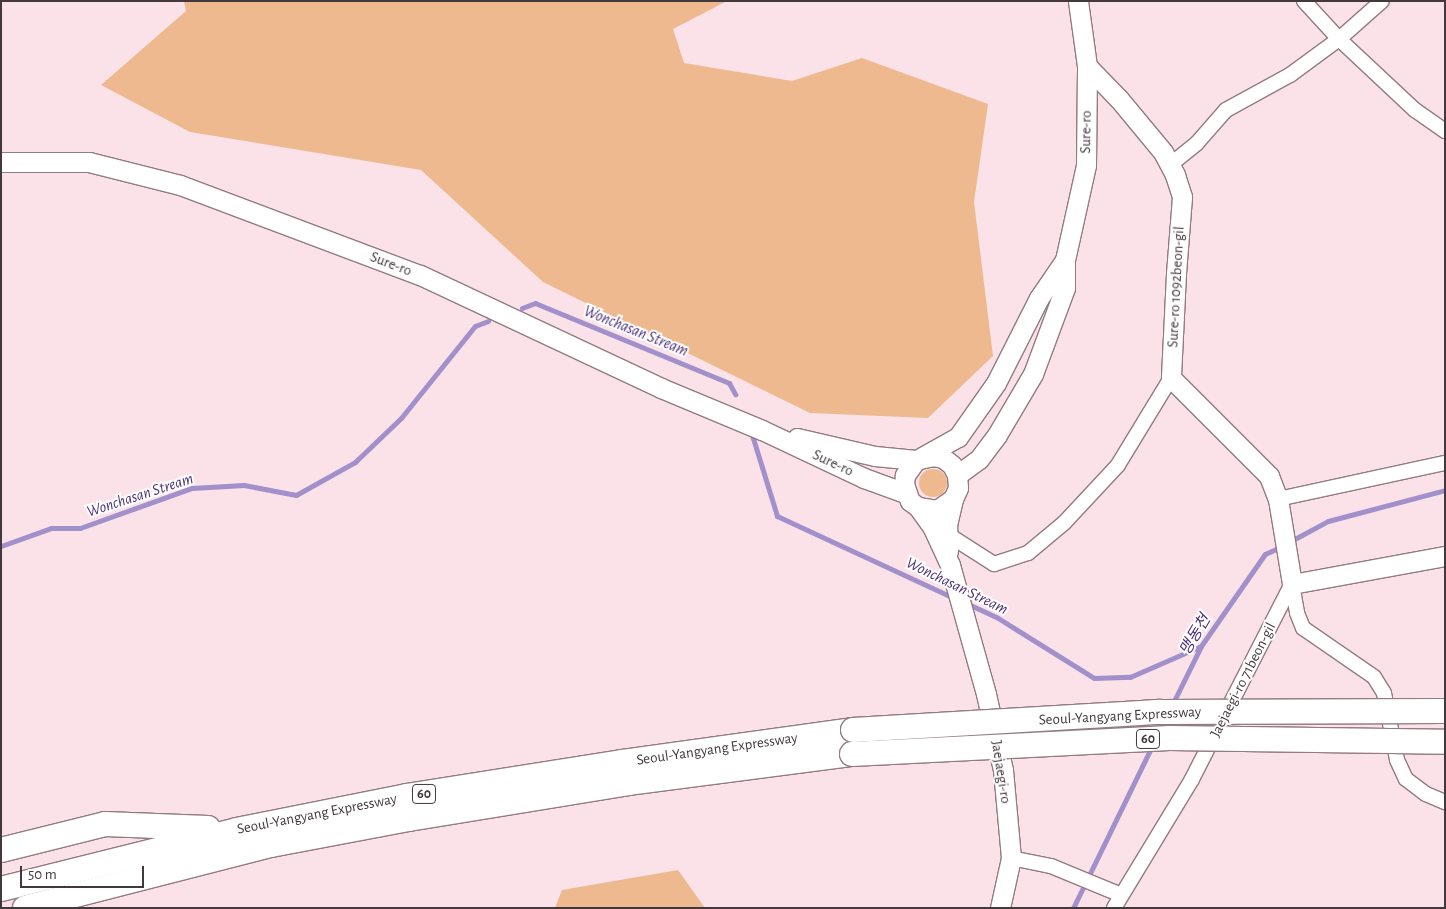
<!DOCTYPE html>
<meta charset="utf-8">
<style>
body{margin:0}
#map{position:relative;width:1446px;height:909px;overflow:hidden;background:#fbe1e8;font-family:"Alegreya Sans","Noto Sans KR",sans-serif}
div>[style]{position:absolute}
.green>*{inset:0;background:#efb98f}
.round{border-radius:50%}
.stream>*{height:5px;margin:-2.5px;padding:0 2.5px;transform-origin:2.5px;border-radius:2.5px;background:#a290ca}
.roads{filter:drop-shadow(1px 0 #927b81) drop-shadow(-1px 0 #927b81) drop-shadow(0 1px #927b81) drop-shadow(0 -1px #927b81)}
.street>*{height:14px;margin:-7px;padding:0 7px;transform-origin:7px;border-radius:7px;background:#fff}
.secondary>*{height:19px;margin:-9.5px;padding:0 9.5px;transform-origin:9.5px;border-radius:9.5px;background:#fff}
.highway>*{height:24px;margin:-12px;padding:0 12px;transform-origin:12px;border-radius:12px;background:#fff}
.bridges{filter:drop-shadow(1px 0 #927b81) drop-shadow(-1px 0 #927b81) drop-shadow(0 1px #927b81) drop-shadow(0 -1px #927b81)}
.highway-bridge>*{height:24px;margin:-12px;padding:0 12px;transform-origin:12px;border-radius:12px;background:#fff}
span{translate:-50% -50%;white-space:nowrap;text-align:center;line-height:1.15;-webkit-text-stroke:4px #fff;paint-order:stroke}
.shield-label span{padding:1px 4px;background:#fff;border:1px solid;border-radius:4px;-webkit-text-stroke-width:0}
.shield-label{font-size:14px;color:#43393c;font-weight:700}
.street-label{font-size:15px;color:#43393c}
.water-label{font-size:16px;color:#4c3177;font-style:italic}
.frame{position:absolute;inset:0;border:2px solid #43393c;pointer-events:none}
.scale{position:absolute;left:20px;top:866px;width:124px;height:22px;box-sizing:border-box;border:2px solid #43393c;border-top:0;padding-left:6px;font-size:15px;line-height:18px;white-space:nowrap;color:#43393c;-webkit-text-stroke:4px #fff;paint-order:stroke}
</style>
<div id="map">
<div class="green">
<i style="clip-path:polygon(184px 1px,727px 1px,673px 29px,684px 63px,792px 81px,862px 58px,988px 104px,974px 202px,993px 356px,928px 418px,810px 413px,543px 282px,421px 170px,190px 132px,101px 85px,186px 11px)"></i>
<i class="round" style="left:919px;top:469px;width:28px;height:28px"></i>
<i style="clip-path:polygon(678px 870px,705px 908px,555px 908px,562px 890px)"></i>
</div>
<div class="stream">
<i style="left:522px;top:308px;width:14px;rotate:-21deg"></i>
<i style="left:535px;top:303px;width:210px;rotate:22.4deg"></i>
<i style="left:729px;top:383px;width:13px;rotate:61deg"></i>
<i style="left:752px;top:435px;width:85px;rotate:72.8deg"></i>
<i style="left:777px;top:516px;width:195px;rotate:24.9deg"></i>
<i style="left:1289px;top:542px;width:44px;rotate:-28.3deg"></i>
<i style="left:1328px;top:521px;width:121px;rotate:-14.8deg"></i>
<i style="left:1px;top:546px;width:53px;rotate:-19.8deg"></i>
<i style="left:51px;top:528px;width:29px"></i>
<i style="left:80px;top:528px;width:119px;rotate:-19.7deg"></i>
<i style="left:192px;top:488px;width:52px;rotate:-3.3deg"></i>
<i style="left:244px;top:485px;width:53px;rotate:10.9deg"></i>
<i style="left:296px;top:495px;width:68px;rotate:-29.2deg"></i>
<i style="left:355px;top:462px;width:64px;rotate:-43.7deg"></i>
<i style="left:401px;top:418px;width:118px;rotate:-51.2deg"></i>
<i style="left:475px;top:326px;width:14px;rotate:-21deg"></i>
<i style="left:966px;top:603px;width:35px;rotate:25deg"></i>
<i style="left:998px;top:618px;width:113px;rotate:32deg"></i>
<i style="left:1094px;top:678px;width:36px;rotate:-2deg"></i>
<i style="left:1130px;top:677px;width:77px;rotate:-23.6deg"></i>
<i style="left:1172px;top:705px;width:66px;rotate:-63.8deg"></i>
<i style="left:1201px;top:646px;width:112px;rotate:-55.2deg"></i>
<i style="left:1265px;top:554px;width:19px;rotate:-25deg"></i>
<i style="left:1073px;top:908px;width:180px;rotate:-64deg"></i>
</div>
<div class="roads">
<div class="street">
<i style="left:1304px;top:1px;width:52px;rotate:47.4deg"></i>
<i style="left:1339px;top:39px;width:104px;rotate:43.1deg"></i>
<i style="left:1415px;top:110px;width:37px;rotate:35deg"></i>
<i style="left:1170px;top:165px;width:35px;rotate:-39deg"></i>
<i style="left:1197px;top:143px;width:44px;rotate:-48.7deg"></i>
<i style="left:1226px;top:110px;width:73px;rotate:-28.7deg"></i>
<i style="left:1290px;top:75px;width:61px;rotate:-36.3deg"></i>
<i style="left:1339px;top:39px;width:57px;rotate:-41.5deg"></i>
<i style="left:1278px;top:499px;width:171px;rotate:-12.2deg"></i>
<i style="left:947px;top:534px;width:56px;rotate:32.6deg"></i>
<i style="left:994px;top:564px;width:36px;rotate:-18deg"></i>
<i style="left:1028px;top:553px;width:47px;rotate:-39.8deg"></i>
<i style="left:1064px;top:523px;width:79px;rotate:-47deg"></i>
<i style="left:1118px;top:465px;width:102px;rotate:-58.7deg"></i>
<i style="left:1292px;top:584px;width:29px;rotate:80deg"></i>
<i style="left:1297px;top:613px;width:16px;rotate:68deg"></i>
<i style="left:1303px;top:628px;width:86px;rotate:34.6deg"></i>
<i style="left:1374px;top:677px;width:19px;rotate:58deg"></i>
<i style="left:1384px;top:693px;width:68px;rotate:79deg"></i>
<i style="left:1397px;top:760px;width:21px;rotate:65deg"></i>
<i style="left:1406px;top:779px;width:25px;rotate:37deg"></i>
<i style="left:1426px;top:794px;width:21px;rotate:23deg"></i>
<i style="left:1011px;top:858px;width:41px;rotate:11.3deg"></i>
<i style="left:1051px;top:866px;width:76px;rotate:22.5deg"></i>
<i style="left:1114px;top:908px;width:151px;rotate:-58.8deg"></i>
<i style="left:1192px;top:779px;width:219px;rotate:-62.9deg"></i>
</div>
<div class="secondary">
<i style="left:1087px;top:66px;width:46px;rotate:45.9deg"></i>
<i style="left:1119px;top:99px;width:69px;rotate:50.3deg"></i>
<i style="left:1163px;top:152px;width:26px;rotate:62deg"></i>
<i style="left:1175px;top:175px;width:23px;rotate:72deg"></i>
<i style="left:1182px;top:197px;width:77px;rotate:94.5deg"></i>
<i style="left:1176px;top:274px;width:104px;rotate:92.8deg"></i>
<i style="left:1171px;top:378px;width:139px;rotate:45deg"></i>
<i style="left:1269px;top:476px;width:25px;rotate:69deg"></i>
<i style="left:1278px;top:499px;width:86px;rotate:80.6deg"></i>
<i style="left:1292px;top:584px;width:156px;rotate:-10.4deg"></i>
<i style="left:1px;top:162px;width:88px"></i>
<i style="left:89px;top:162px;width:94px;rotate:14.2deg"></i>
<i style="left:180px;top:185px;width:256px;rotate:20.6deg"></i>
<i style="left:420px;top:275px;width:266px;rotate:25.1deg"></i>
<i style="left:661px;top:388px;width:109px;rotate:22.6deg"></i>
<i style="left:762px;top:430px;width:113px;rotate:25.2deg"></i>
<i style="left:864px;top:478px;width:44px;rotate:20.1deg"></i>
<i style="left:797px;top:438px;width:80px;rotate:13deg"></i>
<i style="left:875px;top:456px;width:41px;rotate:5.6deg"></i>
<i style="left:922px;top:457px;width:41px;rotate:-29.1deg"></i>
<i style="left:958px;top:437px;width:66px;rotate:-54.9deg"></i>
<i style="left:996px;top:383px;width:95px;rotate:-63.2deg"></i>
<i style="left:1039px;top:298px;width:46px;rotate:-55.6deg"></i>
<i style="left:957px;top:475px;width:27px;rotate:-36deg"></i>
<i style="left:979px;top:459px;width:30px;rotate:-53deg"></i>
<i style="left:997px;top:435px;width:71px;rotate:-59.5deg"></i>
<i style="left:1033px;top:374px;width:92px;rotate:-69.6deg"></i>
<i style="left:1065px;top:288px;width:28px;rotate:-90deg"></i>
<i style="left:1065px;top:260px;width:97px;rotate:-77.5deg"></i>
<i style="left:1086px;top:165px;width:99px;rotate:-89.4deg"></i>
<i style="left:1087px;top:66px;width:66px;rotate:-97.9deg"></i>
<i style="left:918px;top:507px;width:19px;rotate:9deg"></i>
<i style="left:937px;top:510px;width:19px;rotate:-35deg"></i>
<i style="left:953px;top:499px;width:12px;rotate:-66deg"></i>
<i style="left:958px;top:488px;width:13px;rotate:-94deg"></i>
<i style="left:957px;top:475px;width:11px;rotate:-117deg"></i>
<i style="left:952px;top:465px;width:11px;rotate:-142deg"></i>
<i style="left:943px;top:458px;width:10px;rotate:-169deg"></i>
<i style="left:933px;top:456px;width:17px;rotate:167deg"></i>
<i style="left:916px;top:460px;width:19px;rotate:126deg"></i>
<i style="left:905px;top:475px;width:9px;rotate:96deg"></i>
<i style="left:904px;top:484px;width:18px;rotate:71deg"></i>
<i style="left:910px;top:501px;width:10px;rotate:37deg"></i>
<i style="left:918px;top:507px;width:24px;rotate:54deg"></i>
<i style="left:932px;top:526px;width:43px;rotate:65.2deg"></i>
<i style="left:950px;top:565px;width:134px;rotate:74.4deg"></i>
<i style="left:986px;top:694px;width:78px;rotate:77.4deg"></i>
<i style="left:1003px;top:770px;width:88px;rotate:84.8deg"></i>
<i style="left:1011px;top:858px;width:51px;rotate:102.4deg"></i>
<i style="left:948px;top:551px;width:26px;rotate:-92deg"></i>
<i style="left:947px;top:525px;width:27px;rotate:-77deg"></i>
</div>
<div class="highway">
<i style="left:1px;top:850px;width:107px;rotate:-14deg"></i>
<i style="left:105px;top:824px;width:103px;rotate:2.2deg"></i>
<i style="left:1px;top:889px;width:243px;rotate:-14deg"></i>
<i style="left:237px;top:830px;width:173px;rotate:-11.3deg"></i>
<i style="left:407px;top:796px;width:218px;rotate:-9deg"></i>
<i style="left:622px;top:762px;width:233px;rotate:-7.9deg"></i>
<i style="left:25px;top:908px;width:254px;rotate:-14.4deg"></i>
<i style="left:271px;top:845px;width:140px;rotate:-10.7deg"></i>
<i style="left:409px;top:819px;width:222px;rotate:-9.3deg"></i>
<i style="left:628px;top:783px;width:226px;rotate:-7.4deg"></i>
</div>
</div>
<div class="bridges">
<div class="highway-bridge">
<i style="left:853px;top:730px;width:308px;rotate:-3.4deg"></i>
<i style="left:1160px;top:712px;width:285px;rotate:-0.2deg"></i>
<i style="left:852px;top:754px;width:318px;rotate:-2.9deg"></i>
<i style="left:1170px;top:738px;width:275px;rotate:0.8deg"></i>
</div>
</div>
<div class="shield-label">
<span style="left:1148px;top:739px">60</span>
<span style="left:424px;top:794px">60</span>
</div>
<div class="street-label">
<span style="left:1086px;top:132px;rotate:-89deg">Sure-ro</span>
<span style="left:391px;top:264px;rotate:21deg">Sure-ro</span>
<span style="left:1176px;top:287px;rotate:-87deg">Sure-ro 1092beon-gil</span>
<span style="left:833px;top:463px;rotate:25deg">Sure-ro</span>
<span style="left:1243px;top:680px;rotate:-63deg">Jaejaegi-ro 71beon-gil</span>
<span style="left:1120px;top:716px;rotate:-3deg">Seoul-Yangyang Expressway</span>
<span style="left:717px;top:749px;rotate:-8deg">Seoul-Yangyang Expressway</span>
<span style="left:1001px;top:772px;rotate:81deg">Jaejaegi-ro</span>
<span style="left:317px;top:814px;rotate:-11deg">Seoul-Yangyang Expressway</span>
</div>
<div class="water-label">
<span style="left:636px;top:331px;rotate:22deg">Wonchasan Stream</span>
<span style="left:140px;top:495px;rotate:-18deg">Wonchasan Stream</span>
<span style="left:957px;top:586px;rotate:26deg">Wonchasan Stream</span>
<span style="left:1195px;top:635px;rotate:-59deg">맹동천</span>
</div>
<div class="frame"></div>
<div class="scale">50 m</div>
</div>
